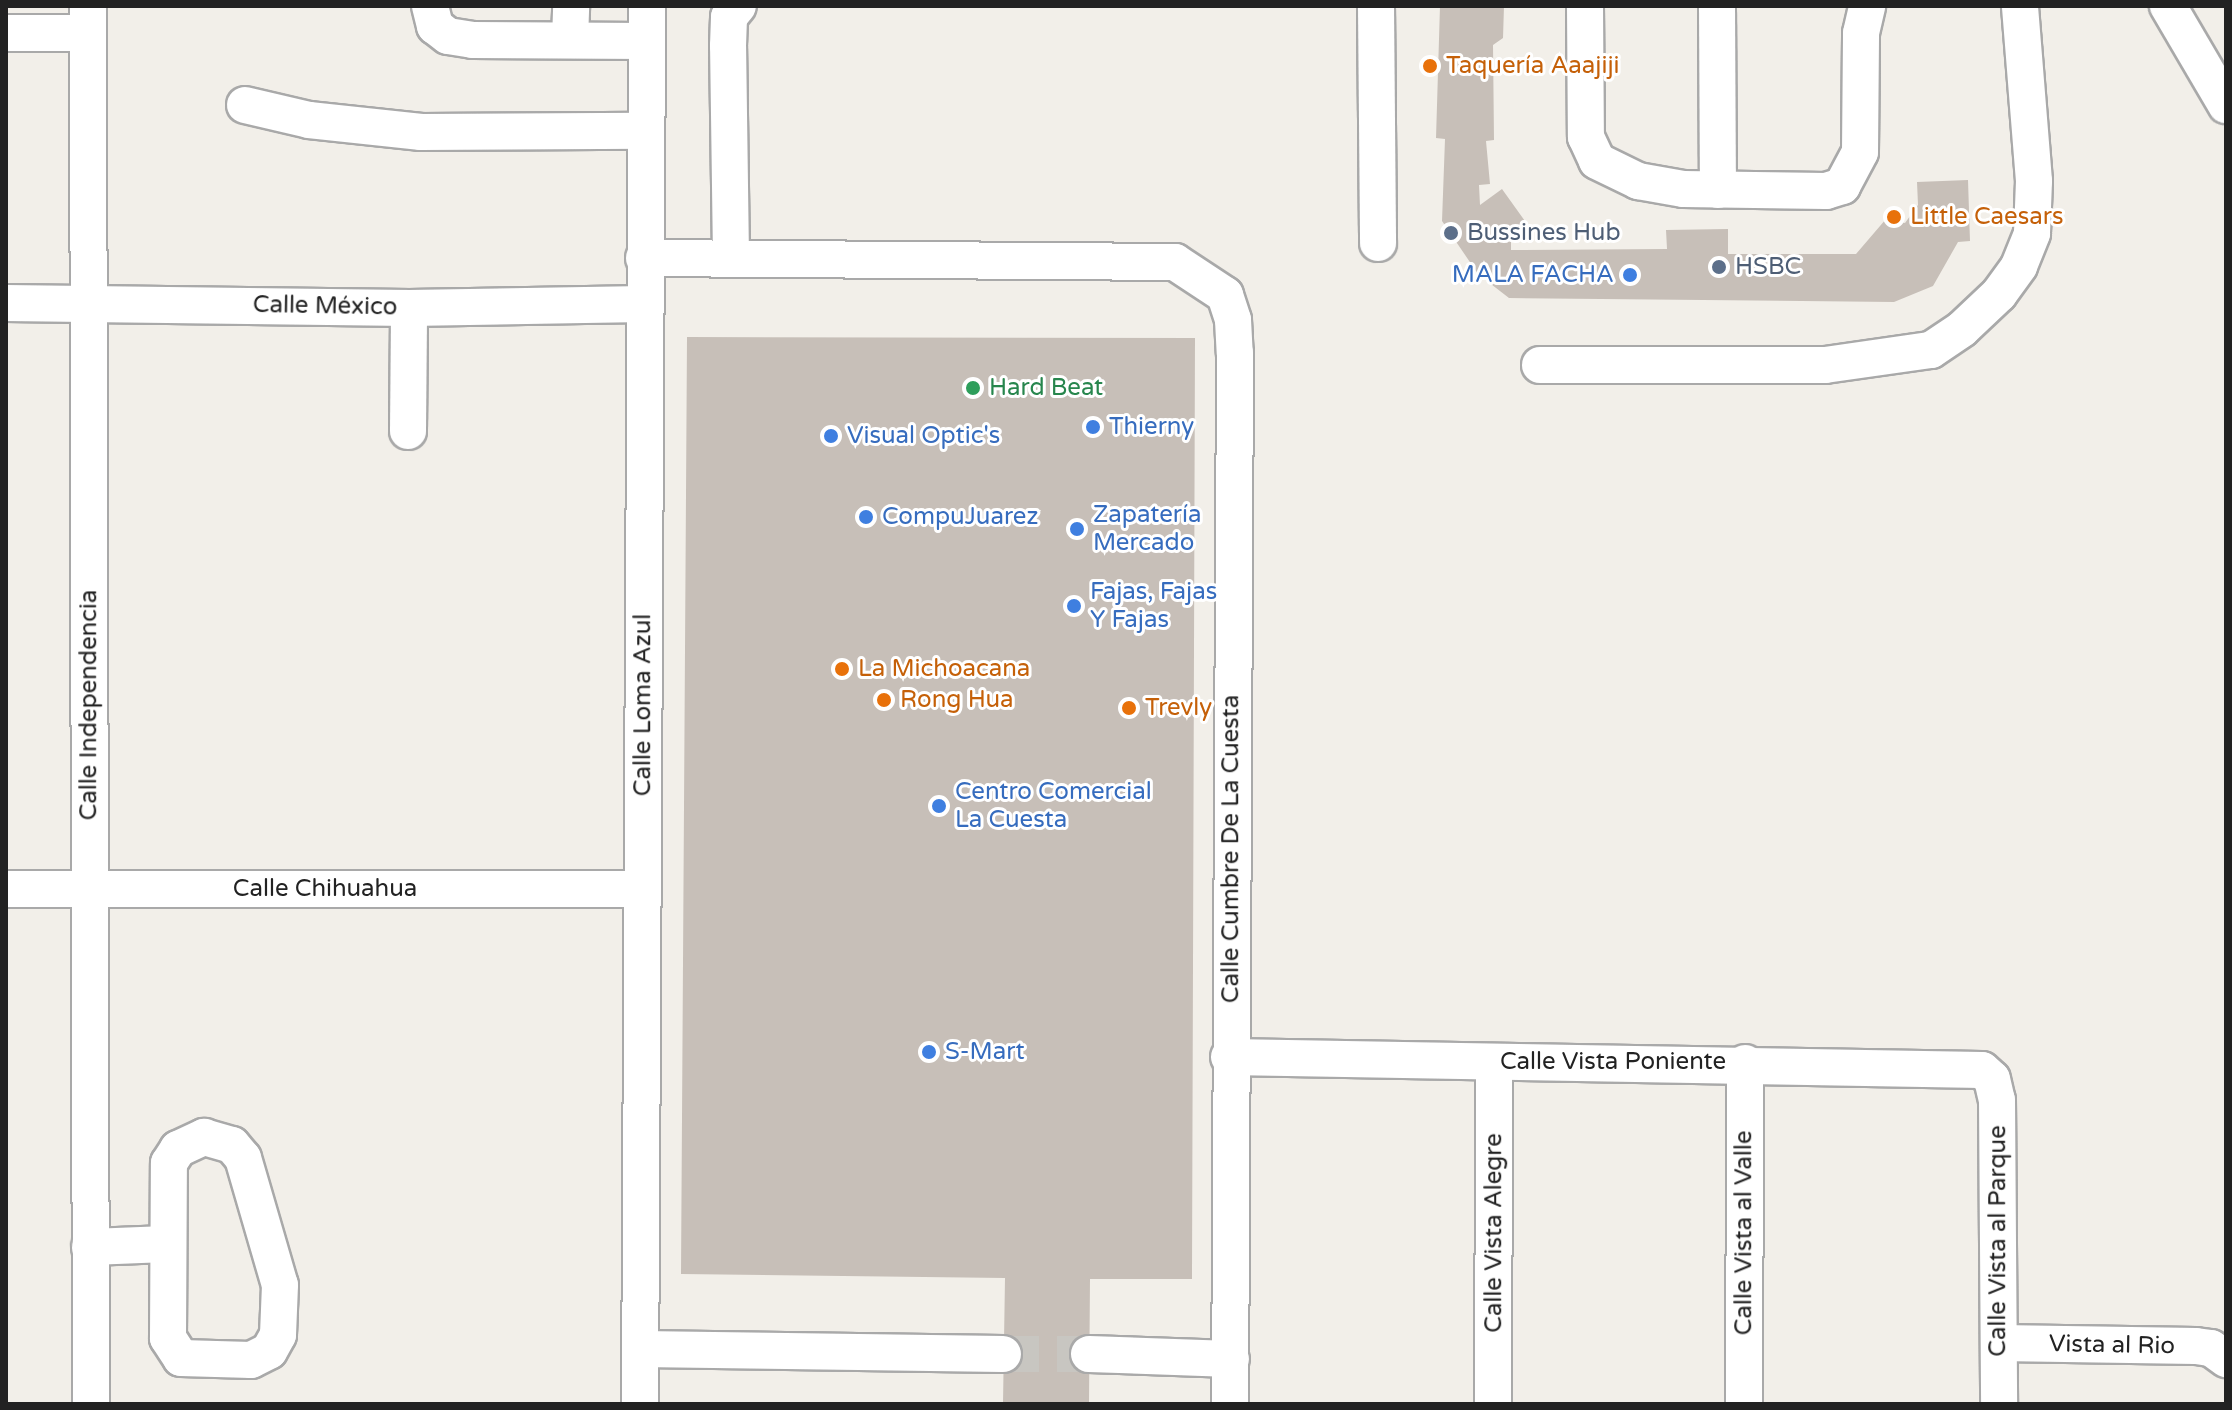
<!DOCTYPE html>
<meta charset="utf-8">
<style>
body{margin:0}
#map{position:relative;width:2232px;height:1410px;overflow:hidden;background:#f2efe9;font-family:"Varela Round",sans-serif}
div>[style]{position:absolute}
.building>*{inset:0;background:#c7bfb8}
.minor-tunnel>*{height:36px;margin-top:-18px;transform-origin:0;background:repeating-linear-gradient(90deg,#c8c6c1 0 36px,transparent 0 54px)}
.roads{filter:drop-shadow(2px 0 #a9a9a9) drop-shadow(-2px 0 #a9a9a9) drop-shadow(0 2px #a9a9a9) drop-shadow(0 -2px #a9a9a9)}
.minor>*{height:36px;margin:-18px;padding:0 18px;transform-origin:18px;border-radius:18px;background:#fff}
.dots>*{width:22px;height:22px;translate:-50% -50%;box-sizing:border-box;border:4px solid #fff;border-radius:50%}
span{translate:-50% -50%;white-space:nowrap;text-align:center;line-height:1.15;-webkit-text-stroke:6px #fff;paint-order:stroke}
.food-label{font-size:24px;color:#c56008}
.left{translate:0 -50%;text-align:left}
.service-label{font-size:24px;color:#4e5e75}
.shop-label{font-size:24px;color:#366cbe}
.right{translate:-100% -50%;text-align:right}
.street-label{font-size:24px;color:#222}
.leisure-label{font-size:24px;color:#27864d}
.frame{position:absolute;inset:0;border:8px solid #222;pointer-events:none}
</style>
<div id="map">
<div class="building">
<i style="clip-path:polygon(1440px 6px,1504px 6px,1503px 38px,1493px 45px,1494px 140px,1486px 141px,1490px 184px,1479px 185px,1480px 205px,1502px 189px,1530px 228px,1511px 242px,1511px 250px,1667px 249px,1666px 230px,1728px 229px,1728px 254px,1856px 254px,1886px 219px,1905px 223px,1918px 205px,1917px 182px,1968px 180px,1970px 241px,1958px 242px,1933px 286px,1894px 302px,1509px 298px,1478px 274px,1442px 221px,1445px 139px,1436px 138px)"></i>
<i style="clip-path:polygon(687px 337px,1195px 338px,1192px 1279px,1090px 1279px,1089px 1404px,1003px 1403px,1005px 1278px,681px 1274px)"></i>
</div>
<div class="minor-tunnel">
<i style="left:1003px;top:1354px;width:86px"></i>
</div>
<div class="roads">
<div class="minor">
<i style="left:88px;top:6px;width:1398px;rotate:89.88deg"></i>
<i style="left:430px;top:6px;width:21px;rotate:76deg"></i>
<i style="left:435px;top:26px;width:16px;rotate:38deg"></i>
<i style="left:448px;top:36px;width:24px;rotate:9deg"></i>
<i style="left:472px;top:40px;width:174px;rotate:0.3deg"></i>
<i style="left:1376px;top:6px;width:237px;rotate:89.5deg"></i>
<i style="left:1585px;top:6px;width:131px;rotate:89.6deg"></i>
<i style="left:1586px;top:137px;width:26px;rotate:65deg"></i>
<i style="left:1597px;top:161px;width:46px;rotate:26deg"></i>
<i style="left:1638px;top:181px;width:46px;rotate:10.1deg"></i>
<i style="left:1683px;top:189px;width:143px;rotate:0.8deg"></i>
<i style="left:1826px;top:191px;width:17px;rotate:-17deg"></i>
<i style="left:1842px;top:186px;width:38px;rotate:-62deg"></i>
<i style="left:1860px;top:152px;width:119px;rotate:-89.5deg"></i>
<i style="left:1861px;top:33px;width:28px;rotate:-77deg"></i>
<i style="left:1717px;top:6px;width:184px;rotate:89.7deg"></i>
<i style="left:2168px;top:6px;width:115px;rotate:59.6deg"></i>
<i style="left:6px;top:33px;width:82px"></i>
<i style="left:570px;top:40px;width:34px;rotate:-88deg"></i>
<i style="left:245px;top:105px;width:66px;rotate:13.2deg"></i>
<i style="left:309px;top:120px;width:113px;rotate:6.1deg"></i>
<i style="left:421px;top:132px;width:225px;rotate:-0.3deg"></i>
<i style="left:731px;top:257px;width:211px;rotate:-90.8deg"></i>
<i style="left:728px;top:46px;width:29px;rotate:-88deg"></i>
<i style="left:729px;top:17px;width:14px;rotate:-51deg"></i>
<i style="left:644px;top:258px;width:531px;rotate:0.43deg"></i>
<i style="left:1175px;top:262px;width:60px;rotate:33.4deg"></i>
<i style="left:1225px;top:295px;width:26px;rotate:72deg"></i>
<i style="left:1233px;top:320px;width:33px;rotate:87deg"></i>
<i style="left:1235px;top:353px;width:1051px;rotate:90.27deg"></i>
<i style="left:6px;top:303px;width:403px;rotate:0.7deg"></i>
<i style="left:409px;top:308px;width:235px;rotate:-1deg"></i>
<i style="left:1540px;top:365px;width:285px"></i>
<i style="left:1825px;top:365px;width:107px;rotate:-8.1deg"></i>
<i style="left:1931px;top:350px;width:37px;rotate:-34deg"></i>
<i style="left:1962px;top:329px;width:51px;rotate:-43.4deg"></i>
<i style="left:1999px;top:294px;width:34px;rotate:-54deg"></i>
<i style="left:2019px;top:266px;width:35px;rotate:-68deg"></i>
<i style="left:2032px;top:233px;width:52px;rotate:-87.8deg"></i>
<i style="left:2034px;top:181px;width:176px;rotate:-94.6deg"></i>
<i style="left:408px;top:431px;width:123px;rotate:-89.5deg"></i>
<i style="left:6px;top:889px;width:637px"></i>
<i style="left:1229px;top:1057px;width:753px;rotate:0.99deg"></i>
<i style="left:1982px;top:1070px;width:13px;rotate:42deg"></i>
<i style="left:1992px;top:1079px;width:22px;rotate:77deg"></i>
<i style="left:1997px;top:1100px;width:304px;rotate:89.6deg"></i>
<i style="left:204px;top:1137px;width:29px;rotate:16deg"></i>
<i style="left:232px;top:1145px;width:17px;rotate:50deg"></i>
<i style="left:243px;top:1158px;width:132px;rotate:73.8deg"></i>
<i style="left:280px;top:1285px;width:50px;rotate:92.3deg"></i>
<i style="left:278px;top:1335px;width:18px;rotate:119deg"></i>
<i style="left:269px;top:1351px;width:20px;rotate:153deg"></i>
<i style="left:251px;top:1360px;width:70px;rotate:-178.4deg"></i>
<i style="left:181px;top:1358px;width:24px;rotate:-123deg"></i>
<i style="left:168px;top:1338px;width:175px;rotate:-89.7deg"></i>
<i style="left:169px;top:1163px;width:17px;rotate:-57deg"></i>
<i style="left:178px;top:1149px;width:29px;rotate:-25deg"></i>
<i style="left:90px;top:1247px;width:77px;rotate:-2.2deg"></i>
<i style="left:1999px;top:1343px;width:197px;rotate:0.9deg"></i>
<i style="left:2196px;top:1346px;width:15px;rotate:8deg"></i>
<i style="left:2211px;top:1348px;width:19px;rotate:36deg"></i>
<i style="left:641px;top:1349px;width:362px;rotate:0.8deg"></i>
<i style="left:1089px;top:1354px;width:142px;rotate:2deg"></i>
<i style="left:640px;top:1404px;width:1398px;rotate:-89.71deg"></i>
<i style="left:1493px;top:1404px;width:342px;rotate:-89.8deg"></i>
<i style="left:1744px;top:1404px;width:341px;rotate:-89.8deg"></i>
</div>
</div>
<div class="dots">
<i style="left:1430px;top:66px;background:#e8710a"></i>
<i style="left:1894px;top:217px;background:#e8710a"></i>
<i style="left:1451px;top:233px;background:#5c6f8a"></i>
<i style="left:1719px;top:267px;background:#5c6f8a"></i>
<i style="left:1630px;top:275px;background:#3f7fe0"></i>
<i style="left:973px;top:388px;background:#2e9e5b"></i>
<i style="left:1093px;top:427px;background:#3f7fe0"></i>
<i style="left:831px;top:436px;background:#3f7fe0"></i>
<i style="left:866px;top:517px;background:#3f7fe0"></i>
<i style="left:1077px;top:529px;background:#3f7fe0"></i>
<i style="left:1074px;top:606px;background:#3f7fe0"></i>
<i style="left:842px;top:669px;background:#e8710a"></i>
<i style="left:884px;top:700px;background:#e8710a"></i>
<i style="left:1129px;top:708px;background:#e8710a"></i>
<i style="left:939px;top:806px;background:#3f7fe0"></i>
<i style="left:929px;top:1052px;background:#3f7fe0"></i>
</div>
<div class="food-label">
<span class="left" style="left:1446px;top:66px">Taquería Aaajiji</span>
<span class="left" style="left:1910px;top:217px">Little Caesars</span>
<span class="left" style="left:858px;top:669px">La Michoacana</span>
<span class="left" style="left:900px;top:700px">Rong Hua</span>
<span class="left" style="left:1145px;top:708px">Trevly</span>
</div>
<div class="service-label">
<span class="left" style="left:1467px;top:233px">Bussines Hub</span>
<span class="left" style="left:1735px;top:267px">HSBC</span>
</div>
<div class="shop-label">
<span class="right" style="left:1614px;top:275px">MALA FACHA</span>
<span class="left" style="left:1109px;top:427px">Thierny</span>
<span class="left" style="left:847px;top:436px">Visual Optic's</span>
<span class="left" style="left:1093px;top:529px">Zapatería<br>Mercado</span>
<span class="left" style="left:882px;top:517px">CompuJuarez</span>
<span class="left" style="left:1090px;top:606px">Fajas, Fajas<br>Y Fajas</span>
<span class="left" style="left:955px;top:806px">Centro Comercial<br>La Cuesta</span>
<span class="left" style="left:945px;top:1052px">S-Mart</span>
</div>
<div class="street-label">
<span style="left:325px;top:306px;rotate:1deg">Calle México</span>
<span style="left:89px;top:705px;rotate:-90deg">Calle Independencia</span>
<span style="left:643px;top:705px;rotate:-90deg">Calle Loma Azul</span>
<span style="left:1231px;top:849px;rotate:-90deg">Calle Cumbre De La Cuesta</span>
<span style="left:325px;top:889px">Calle Chihuahua</span>
<span style="left:1613px;top:1062px">Calle Vista Poniente</span>
<span style="left:1494px;top:1233px;rotate:-90deg">Calle Vista Alegre</span>
<span style="left:1744px;top:1233px;rotate:-90deg">Calle Vista al Valle</span>
<span style="left:1998px;top:1241px;rotate:-90deg">Calle Vista al Parque</span>
<span style="left:2112px;top:1345px;rotate:1deg">Vista al Rio</span>
</div>
<div class="leisure-label">
<span class="left" style="left:989px;top:388px">Hard Beat</span>
</div>
<div class="frame"></div>
</div>
